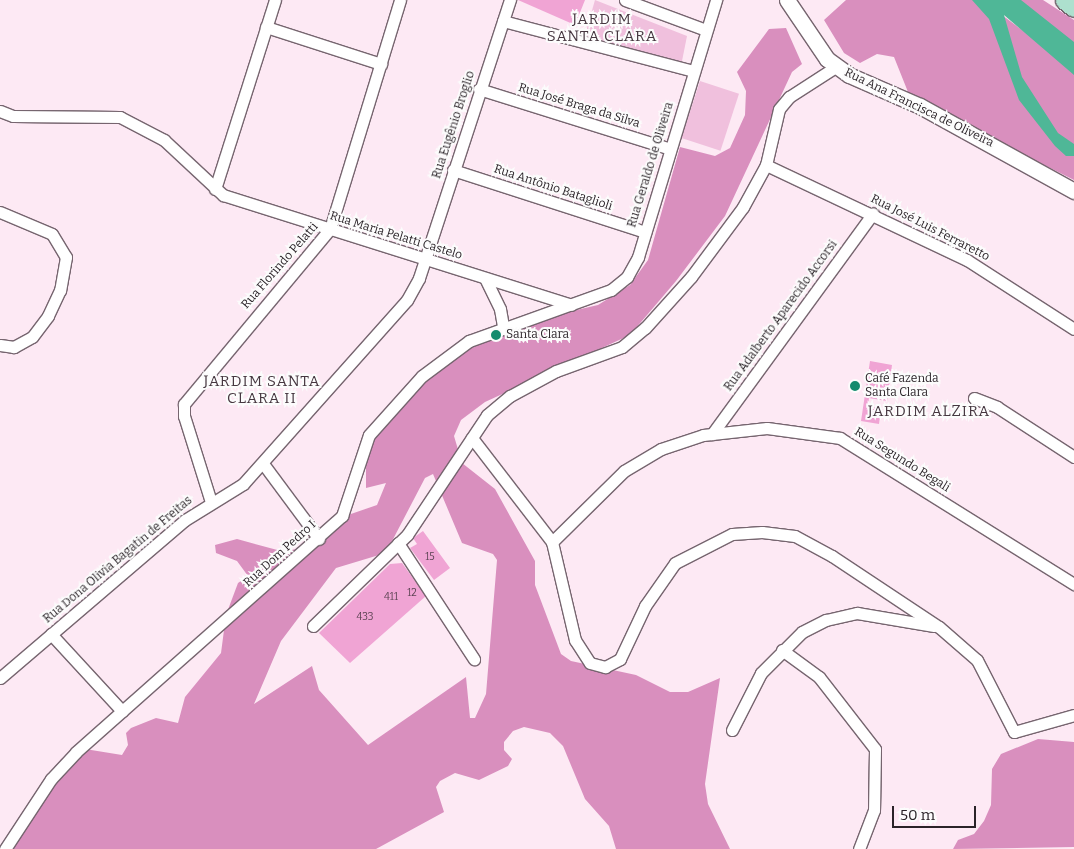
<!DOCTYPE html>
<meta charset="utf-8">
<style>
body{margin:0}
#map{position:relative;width:1074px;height:849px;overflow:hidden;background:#fde9f4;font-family:Bitter,serif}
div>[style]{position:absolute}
.green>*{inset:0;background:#f0c0dd;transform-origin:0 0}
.forest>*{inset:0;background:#d98fbe}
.water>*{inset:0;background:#4fb797}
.building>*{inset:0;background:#f0a4d4}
.roads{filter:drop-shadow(1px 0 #76656f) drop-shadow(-1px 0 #76656f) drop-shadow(0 1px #76656f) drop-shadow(0 -1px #76656f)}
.minor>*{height:11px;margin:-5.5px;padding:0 5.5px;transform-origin:5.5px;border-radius:5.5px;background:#fff}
.tertiary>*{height:15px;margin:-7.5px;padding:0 7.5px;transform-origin:7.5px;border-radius:7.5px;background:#fff}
.primary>*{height:19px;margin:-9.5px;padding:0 9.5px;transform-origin:9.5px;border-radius:9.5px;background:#ade0ce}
.dots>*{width:14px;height:14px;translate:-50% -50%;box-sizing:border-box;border:2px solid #fcfcfc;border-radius:50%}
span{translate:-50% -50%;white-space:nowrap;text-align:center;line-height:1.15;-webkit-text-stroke:4px #fcfcfc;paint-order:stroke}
.number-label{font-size:10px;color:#5c4353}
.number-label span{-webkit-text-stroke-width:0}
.street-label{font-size:12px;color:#2a2328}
.poi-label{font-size:12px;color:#2a2328}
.left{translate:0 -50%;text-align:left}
.quarter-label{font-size:15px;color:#463740;letter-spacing:1px}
.scale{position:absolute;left:892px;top:806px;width:84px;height:22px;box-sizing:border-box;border:2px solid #2a2328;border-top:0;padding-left:6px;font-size:15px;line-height:18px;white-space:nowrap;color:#2a2328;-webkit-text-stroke:4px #fcfcfc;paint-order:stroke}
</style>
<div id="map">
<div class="green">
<i style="clip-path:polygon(595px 0,687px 36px,682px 61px,673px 62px,585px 35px)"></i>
<i style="left:700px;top:81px;width:41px;height:60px;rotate:18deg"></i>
</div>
<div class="forest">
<i style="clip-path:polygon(846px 0,982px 0,1042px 45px,1074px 71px,1074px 180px,921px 103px,908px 92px,894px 57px,877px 54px,860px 63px,844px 53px,824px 20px)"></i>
<i style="clip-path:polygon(1006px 0,1043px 0,1074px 20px,1074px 52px)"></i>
<i style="clip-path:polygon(evenodd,786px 28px,802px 64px,792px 72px,725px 216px,676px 281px,630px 335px,485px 402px,461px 420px,454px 436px,462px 463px,495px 489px,535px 561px,535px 585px,561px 654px,571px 661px,636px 675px,670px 692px,688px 692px,720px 678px,705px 784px,708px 804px,730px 849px,616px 849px,609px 826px,585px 799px,563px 746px,550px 733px,524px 727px,513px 731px,504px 742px,504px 750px,512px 759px,508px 766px,479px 780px,455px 773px,440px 781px,436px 787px,444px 812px,376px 849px,0 849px,31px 814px,61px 759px,85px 749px,122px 755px,128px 745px,126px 733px,131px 728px,156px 718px,178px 723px,185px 697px,221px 653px,226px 615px,238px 583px,248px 576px,237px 561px,216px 553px,215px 545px,237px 539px,281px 551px,298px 549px,348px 515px,377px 505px,386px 483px,366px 488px,366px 453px,372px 438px,418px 386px,455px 355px,542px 318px,598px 305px,630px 285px,648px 260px,680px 147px,715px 156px,730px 148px,745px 115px,746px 91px,737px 72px,769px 29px,786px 28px,433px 474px,462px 543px,493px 554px,497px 560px,486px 694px,475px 718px,470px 718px,466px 677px,368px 745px,319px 690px,312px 666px,254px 704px,281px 641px,336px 568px,379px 555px,390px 545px,425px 478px,433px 474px)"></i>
<i style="clip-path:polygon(1038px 739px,1074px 742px,1074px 847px,953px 849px,958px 840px,974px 834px,984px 821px,991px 805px,992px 769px,1001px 754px)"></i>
</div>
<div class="water">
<i style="clip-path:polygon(972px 0,1021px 0,1074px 42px,1074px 75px,1004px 15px,1022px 77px,1058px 133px,1074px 144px,1074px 156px,1066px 156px,1055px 146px,1019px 100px,989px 19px)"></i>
</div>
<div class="building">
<i style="clip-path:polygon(518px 0,585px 0,575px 25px)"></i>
<i style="clip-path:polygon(870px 361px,892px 365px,887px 401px,869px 398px,868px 406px,881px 408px,879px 424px,861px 421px)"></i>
<i style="clip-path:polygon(423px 531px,450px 568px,434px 580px,410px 548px,417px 544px,413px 538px)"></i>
<i style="clip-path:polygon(402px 563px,426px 596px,350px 663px,319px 633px,390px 564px)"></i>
</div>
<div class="roads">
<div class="minor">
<i style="left:625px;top:0;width:86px;rotate:20.3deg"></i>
<i style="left:503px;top:21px;width:196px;rotate:14.7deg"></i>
<i style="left:266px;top:27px;width:121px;rotate:17.8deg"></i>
<i style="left:479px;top:89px;width:200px;rotate:17.4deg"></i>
<i style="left:0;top:111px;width:14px;rotate:21deg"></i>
<i style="left:13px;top:116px;width:107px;rotate:0.5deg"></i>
<i style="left:120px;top:117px;width:50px;rotate:27.6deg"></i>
<i style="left:164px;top:140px;width:81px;rotate:43deg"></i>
<i style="left:223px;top:195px;width:365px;rotate:17.5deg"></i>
<i style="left:766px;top:165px;width:222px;rotate:25.3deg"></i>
<i style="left:967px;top:260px;width:127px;rotate:32.8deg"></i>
<i style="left:453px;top:170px;width:202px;rotate:17.9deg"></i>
<i style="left:215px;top:189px;width:198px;rotate:-72.4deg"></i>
<i style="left:0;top:212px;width:56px;rotate:22.9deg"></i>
<i style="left:52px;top:234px;width:27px;rotate:59deg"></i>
<i style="left:66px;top:257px;width:34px;rotate:100deg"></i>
<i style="left:60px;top:290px;width:29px;rotate:115deg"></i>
<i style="left:48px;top:316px;width:26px;rotate:127deg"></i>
<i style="left:32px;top:337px;width:21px;rotate:151deg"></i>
<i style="left:14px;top:347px;width:14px;rotate:-172deg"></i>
<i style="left:485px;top:278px;width:34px;rotate:64deg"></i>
<i style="left:500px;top:309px;width:17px;rotate:80deg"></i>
<i style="left:974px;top:398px;width:25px;rotate:21deg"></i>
<i style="left:997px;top:407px;width:92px;rotate:33deg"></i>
<i style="left:712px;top:434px;width:273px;rotate:-53.9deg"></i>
<i style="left:472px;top:438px;width:131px;rotate:52.4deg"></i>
<i style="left:552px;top:542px;width:101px;rotate:76.8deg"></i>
<i style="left:575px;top:640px;width:27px;rotate:57deg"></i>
<i style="left:590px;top:663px;width:16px;rotate:15deg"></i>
<i style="left:605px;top:667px;width:17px;rotate:-28deg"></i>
<i style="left:620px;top:659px;width:59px;rotate:-64.7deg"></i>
<i style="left:645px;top:606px;width:52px;rotate:-55.1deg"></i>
<i style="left:675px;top:563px;width:64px;rotate:-27deg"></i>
<i style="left:732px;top:534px;width:30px;rotate:-4deg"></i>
<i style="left:762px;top:532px;width:33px;rotate:7deg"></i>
<i style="left:795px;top:536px;width:42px;rotate:28.4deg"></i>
<i style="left:832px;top:556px;width:128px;rotate:33.6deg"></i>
<i style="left:939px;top:627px;width:50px;rotate:41deg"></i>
<i style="left:977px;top:660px;width:81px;rotate:62.8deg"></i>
<i style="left:1014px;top:732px;width:62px;rotate:-15.8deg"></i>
<i style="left:264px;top:465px;width:92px;rotate:53.4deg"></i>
<i style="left:211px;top:502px;width:90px;rotate:-107.4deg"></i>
<i style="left:184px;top:416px;width:12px;rotate:-90deg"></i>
<i style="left:184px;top:404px;width:228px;rotate:-50.2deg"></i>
<i style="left:330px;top:229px;width:239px;rotate:-73deg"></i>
<i style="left:552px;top:542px;width:101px;rotate:-44.6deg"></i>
<i style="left:624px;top:471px;width:43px;rotate:-30.7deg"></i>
<i style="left:661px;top:449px;width:44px;rotate:-18.4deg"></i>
<i style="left:703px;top:435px;width:64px;rotate:-6.2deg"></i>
<i style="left:767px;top:428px;width:74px;rotate:7.8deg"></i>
<i style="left:840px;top:438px;width:276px;rotate:32deg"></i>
<i style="left:398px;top:543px;width:139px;rotate:56.8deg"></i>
<i style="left:313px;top:626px;width:131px;rotate:-44.1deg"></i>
<i style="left:407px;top:535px;width:144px;rotate:-56.3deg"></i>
<i style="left:487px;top:415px;width:30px;rotate:-40deg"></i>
<i style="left:510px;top:396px;width:52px;rotate:-28.5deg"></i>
<i style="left:556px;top:371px;width:70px;rotate:-20deg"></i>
<i style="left:622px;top:347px;width:30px;rotate:-40deg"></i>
<i style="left:645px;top:328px;width:69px;rotate:-48deg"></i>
<i style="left:691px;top:277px;width:87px;rotate:-53.4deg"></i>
<i style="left:743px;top:207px;width:48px;rotate:-61.3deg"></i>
<i style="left:766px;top:165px;width:57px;rotate:-76.9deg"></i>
<i style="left:779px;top:109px;width:16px;rotate:-50deg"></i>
<i style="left:789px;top:97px;width:57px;rotate:-32.9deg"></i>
<i style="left:51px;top:634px;width:105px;rotate:47.3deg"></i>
<i style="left:782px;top:650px;width:46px;rotate:36.1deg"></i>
<i style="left:819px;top:677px;width:91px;rotate:52.1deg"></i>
<i style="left:875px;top:749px;width:61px;rotate:90.9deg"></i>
<i style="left:874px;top:810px;width:42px;rotate:111deg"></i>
<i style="left:0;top:678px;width:243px;rotate:-40.5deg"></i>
<i style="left:185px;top:520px;width:68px;rotate:-31.8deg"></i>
<i style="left:243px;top:484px;width:246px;rotate:-48.3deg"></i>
<i style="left:407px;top:300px;width:25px;rotate:-61deg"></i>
<i style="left:419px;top:278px;width:293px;rotate:-71.9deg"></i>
<i style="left:732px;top:730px;width:64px;rotate:-63deg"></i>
<i style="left:761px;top:673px;width:58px;rotate:-45deg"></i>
<i style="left:802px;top:632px;width:27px;rotate:-27deg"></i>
<i style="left:826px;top:620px;width:32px;rotate:-13deg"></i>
<i style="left:857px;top:613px;width:78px;rotate:9.6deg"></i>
<i style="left:5px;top:849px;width:84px;rotate:-56.7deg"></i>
<i style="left:51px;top:779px;width:37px;rotate:-47deg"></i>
<i style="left:76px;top:752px;width:356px;rotate:-41.6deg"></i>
<i style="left:342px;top:516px;width:85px;rotate:-71.6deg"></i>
<i style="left:369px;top:435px;width:79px;rotate:-48.1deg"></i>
<i style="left:422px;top:376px;width:59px;rotate:-36.7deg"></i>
<i style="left:469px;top:341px;width:151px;rotate:-19.8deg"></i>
<i style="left:611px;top:290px;width:21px;rotate:-39deg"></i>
<i style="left:627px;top:277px;width:23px;rotate:-61deg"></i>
<i style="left:638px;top:257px;width:269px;rotate:-73.1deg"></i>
</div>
<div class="tertiary">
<i style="left:787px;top:0;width:71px;rotate:55.9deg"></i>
<i style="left:827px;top:59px;width:27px;rotate:36deg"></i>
<i style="left:849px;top:75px;width:77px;rotate:23.6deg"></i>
<i style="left:920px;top:106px;width:176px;rotate:28.9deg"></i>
</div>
<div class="primary">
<i style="left:1065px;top:0;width:11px;rotate:38deg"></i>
</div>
</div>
<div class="dots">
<i style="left:496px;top:335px;background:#148b6e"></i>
<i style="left:855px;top:386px;background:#148b6e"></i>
</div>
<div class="number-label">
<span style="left:430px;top:558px">15</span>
<span style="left:412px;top:594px">12</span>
<span style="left:391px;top:598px">411</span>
<span style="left:365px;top:618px">433</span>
</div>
<div class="street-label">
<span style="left:579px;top:106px;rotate:17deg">Rua José Braga da Silva</span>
<span style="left:919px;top:108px;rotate:26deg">Rua Ana Francisca de Oliveira</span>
<span style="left:454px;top:125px;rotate:-72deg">Rua Eugênio Broglio</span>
<span style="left:651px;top:165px;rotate:-73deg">Rua Geraldo de Oliveira</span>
<span style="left:553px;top:188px;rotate:18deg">Rua Antônio Bataglioli</span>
<span style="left:930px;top:228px;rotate:27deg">Rua José Luis Ferraretto</span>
<span style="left:396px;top:236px;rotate:17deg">Rua Maria Pelatti Castelo</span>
<span style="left:280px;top:266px;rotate:-49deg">Rua Florindo Pelatti</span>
<span style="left:781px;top:316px;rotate:-54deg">Rua Adalberto Aparecido Accorsi</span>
<span style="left:902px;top:460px;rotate:32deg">Rua Segundo Begali</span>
<span style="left:280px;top:554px;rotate:-42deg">Rua Dom Pedro I</span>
<span style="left:118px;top:560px;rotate:-40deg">Rua Dona Olivia Bagatin de Freitas</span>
</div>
<div class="poi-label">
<span class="left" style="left:506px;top:335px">Santa Clara</span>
<span class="left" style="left:865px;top:386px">Café Fazenda<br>Santa Clara</span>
</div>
<div class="quarter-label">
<span style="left:602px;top:28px">JARDIM<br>SANTA CLARA</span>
<span style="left:262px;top:390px">JARDIM SANTA<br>CLARA II</span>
<span style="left:929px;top:412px">JARDIM ALZIRA</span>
</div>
<div class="scale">50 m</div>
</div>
